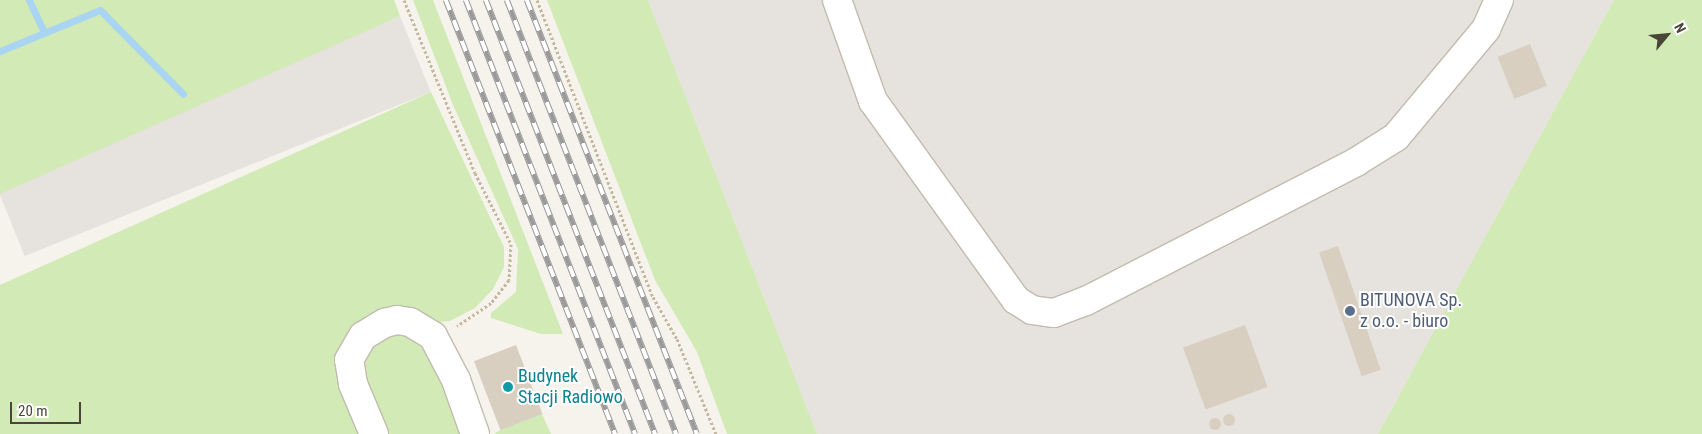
<!DOCTYPE html>
<style>
body{margin:0}
#map{position:relative;width:1702px;height:434px;overflow:hidden;background:#f6f3ec;font-family:"Roboto Condensed",sans-serif}
div>[style]{position:absolute}
.industrial>*{inset:0;background:#e6e2dd;transform-origin:0 0}
.green>*{inset:0;background:#d2eab5}
.stream>*{height:7px;margin:-3.5px;padding:0 3.5px;transform-origin:3.5px;border-radius:3.5px;background:#a9d4f2}
.building>*{inset:0;background:#d8cfc1;transform-origin:0 0}
.round{border-radius:50%}
.path>*{height:3px;margin-top:-1.5px;transform-origin:0;background:repeating-linear-gradient(90deg,#c4b79f 0 2.5px,transparent 0 5px)}
.roads{filter:drop-shadow(1px 0 #c2bbae) drop-shadow(-1px 0 #c2bbae) drop-shadow(0 1px #c2bbae) drop-shadow(0 -1px #c2bbae)}
.minor>*{height:28px;margin:-14px;padding:0 14px;transform-origin:14px;border-radius:14px;background:#fff}
.rail>*{height:5.5px;margin-top:-2.75px;transform-origin:0;background:repeating-linear-gradient(90deg,#fff 0 11px,#9a9a9a 0 22px);box-sizing:border-box;border-block:1px solid #9a9a9a}
.dots>*{width:14px;height:14px;translate:-50% -50%;box-sizing:border-box;border:2px solid #fff;border-radius:50%}
span{translate:-50% -50%;white-space:nowrap;text-align:center;line-height:1.15;-webkit-text-stroke:4px #fff;paint-order:stroke}
.service-label{font-size:18px;color:#4e5e75}
.left{translate:0 -50%;text-align:left}
.culture-label{font-size:18px;color:#0d838f}
.north{position:absolute;left:1642px;top:10px;width:50px;height:50px;-webkit-text-stroke:4px #fff;paint-order:stroke;rotate:62deg;font-size:14px;font-weight:700;line-height:20px;text-align:center;color:#4b4439}
.north::after{content:'';display:block;margin:auto;width:18px;height:22px;background:#4b4439;clip-path:polygon(50% 0,100% 100%,50% 72%,0 100%)}
.scale{position:absolute;left:10px;top:402px;width:71px;height:22px;box-sizing:border-box;border:2px solid #4b4439;border-top:0;padding-left:6px;font-size:15px;line-height:18px;white-space:nowrap;color:#4b4439;-webkit-text-stroke:4px #fff;paint-order:stroke}
</style>
<div id="map">
<div class="industrial">
<i style="clip-path:polygon(648px 0,1614px 0,1378px 434px,817px 434px)"></i>
<i style="left:400px;top:16px;width:82px;height:438px;rotate:68deg"></i>
</div>
<div class="green">
<i style="clip-path:polygon(0 0,394px 0,400px 16px,0 194px)"></i>
<i style="clip-path:polygon(413px 0,433px 0,563px 334px,541px 334px,491px 318px,491px 313px,516px 292px,518px 249px,453px 105px)"></i>
<i style="clip-path:polygon(547px 0,648px 0,817px 434px,727px 434px,697px 352px,655px 280px)"></i>
<i style="clip-path:polygon(1614px 0,1702px 0,1702px 434px,1378px 434px)"></i>
<i style="clip-path:polygon(431px 92px,504px 247px,504px 267px,493px 289px,475px 308px,450px 321px,360px 329px,366px 434px,0 434px,0 285px)"></i>
<i style="clip-path:polygon(397px 330px,429px 346px,467px 434px,384px 434px,367px 394px,363px 361px,371px 346px)"></i>
<i style="clip-path:polygon(542px 414px,551px 434px,494px 434px,500px 430px)"></i>
</div>
<div class="stream">
<i style="left:29px;top:0;width:35px;rotate:65deg"></i>
<i style="left:0;top:51px;width:108px;rotate:-22.3deg"></i>
<i style="left:100px;top:10px;width:118px;rotate:45.3deg"></i>
</div>
<div class="building">
<i style="left:1530px;top:44px;width:45px;height:35px;rotate:68deg"></i>
<i style="left:1338px;top:246px;width:131px;height:20px;rotate:71deg"></i>
<i style="left:1245px;top:325px;width:66px;height:66px;rotate:70deg"></i>
<i style="left:516px;top:345px;width:74px;height:45px;rotate:69deg"></i>
<i class="round" style="left:1223px;top:414px;width:12px;height:12px"></i>
<i class="round" style="left:1209px;top:418px;width:12px;height:12px"></i>
</div>
<div class="path">
<i style="left:404px;top:0;width:187px;rotate:67.7deg"></i>
<i style="left:475px;top:173px;width:80px;rotate:63.1deg"></i>
<i style="left:511px;top:244px;width:36px;rotate:93deg"></i>
<i style="left:509px;top:280px;width:29px;rotate:128deg"></i>
<i style="left:491px;top:303px;width:41px;rotate:145.9deg"></i>
<i style="left:537px;top:0;width:319px;rotate:68.7deg"></i>
<i style="left:653px;top:297px;width:48px;rotate:60.3deg"></i>
<i style="left:677px;top:339px;width:103px;rotate:67.7deg"></i>
</div>
<div class="roads">
<div class="minor">
<i style="left:837px;top:0;width:107px;rotate:70.4deg"></i>
<i style="left:873px;top:101px;width:245px;rotate:54.3deg"></i>
<i style="left:1016px;top:300px;width:19px;rotate:32deg"></i>
<i style="left:1032px;top:310px;width:22px;rotate:8deg"></i>
<i style="left:1054px;top:313px;width:34px;rotate:-21deg"></i>
<i style="left:1086px;top:301px;width:304px;rotate:-27.2deg"></i>
<i style="left:1356px;top:162px;width:47px;rotate:-32deg"></i>
<i style="left:1396px;top:137px;width:141px;rotate:-50.2deg"></i>
<i style="left:1486px;top:29px;width:32px;rotate:-66deg"></i>
<i style="left:374px;top:434px;width:54px;rotate:-112.8deg"></i>
<i style="left:353px;top:384px;width:24px;rotate:-99deg"></i>
<i style="left:349px;top:360px;width:28px;rotate:-60deg"></i>
<i style="left:363px;top:336px;width:26px;rotate:-31deg"></i>
<i style="left:385px;top:323px;width:12px;rotate:-14deg"></i>
<i style="left:397px;top:320px;width:13px;rotate:9deg"></i>
<i style="left:410px;top:322px;width:27px;rotate:31deg"></i>
<i style="left:433px;top:336px;width:50px;rotate:62.4deg"></i>
<i style="left:456px;top:380px;width:57px;rotate:70.6deg"></i>
</div>
</div>
<div class="rail">
<i style="left:446px;top:0;width:466px;rotate:68.7deg"></i>
<i style="left:466px;top:0;width:466px;rotate:68.7deg"></i>
<i style="left:486px;top:0;width:466px;rotate:68.7deg"></i>
<i style="left:507px;top:0;width:466px;rotate:68.7deg"></i>
<i style="left:527px;top:0;width:466px;rotate:68.6deg"></i>
</div>
<div class="dots">
<i style="left:1350px;top:311px;background:#5c6f8a"></i>
<i style="left:508px;top:387px;background:#0f9aa8"></i>
</div>
<div class="service-label">
<span class="left" style="left:1360px;top:311px">BITUNOVA Sp.<br>z o.o. - biuro</span>
</div>
<div class="culture-label">
<span class="left" style="left:518px;top:387px">Budynek<br>Stacji Radiowo</span>
</div>
<div class="north">N</div>
<div class="scale">20 m</div>
</div>
